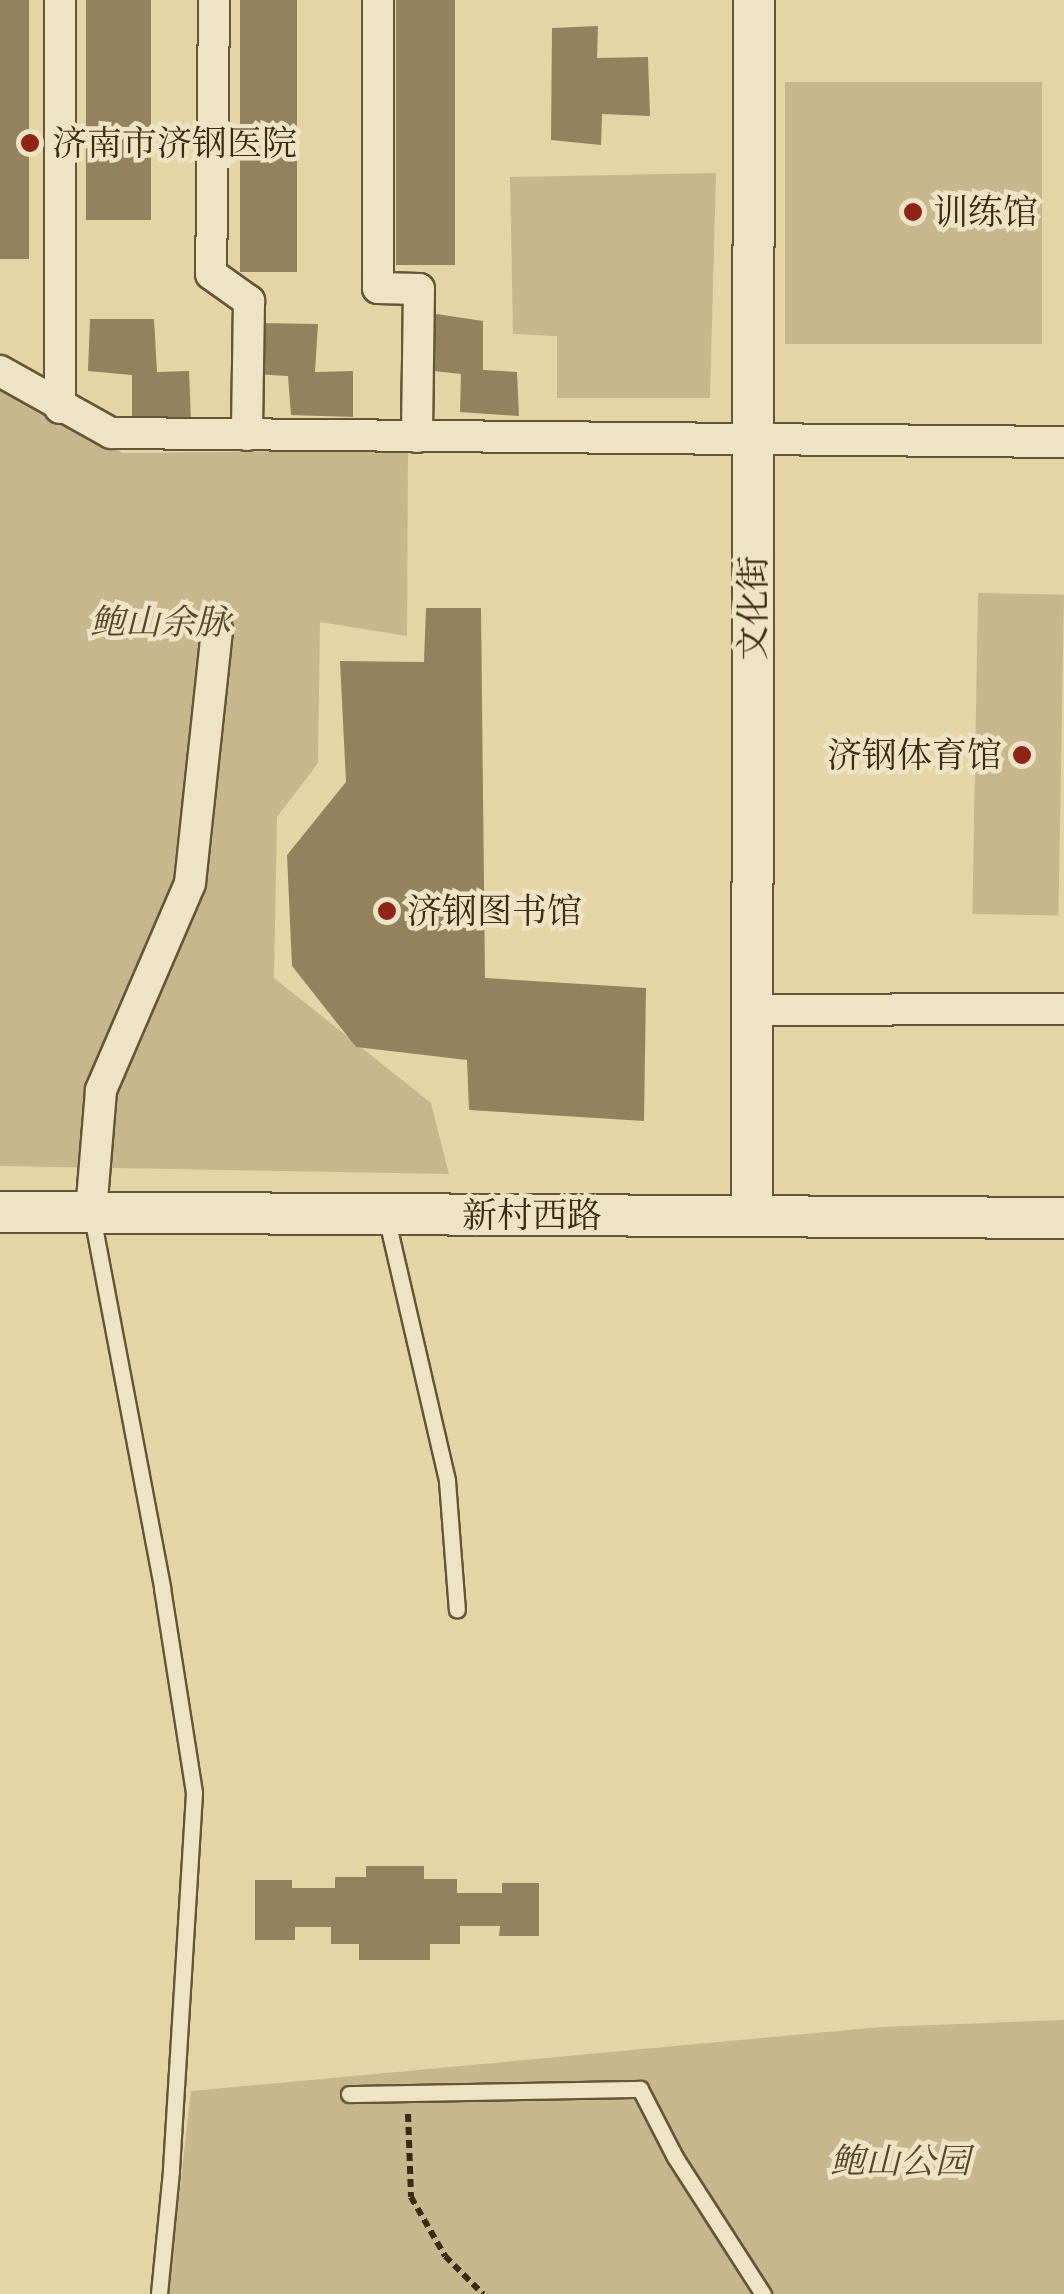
<!DOCTYPE html>
<meta charset="utf-8">
<style>
body{margin:0}
#map{position:relative;width:1064px;height:2294px;overflow:hidden;background:#e5d4a4;font-family:"Gentium Book Plus","Noto Serif SC",serif}
div>[style]{position:absolute}
.green>*{inset:0;background:#c8b78c;transform-origin:0 0}
.building>*{inset:0;background:#94825f;transform-origin:0 0}
.path>*{height:6px;margin-top:-3px;transform-origin:0;background:repeating-linear-gradient(90deg,#3c2a14 0 8px,transparent 0 13px)}
.roads{filter:drop-shadow(2px 0 #665438) drop-shadow(-2px 0 #665438) drop-shadow(0 2px #665438) drop-shadow(0 -2px #665438)}
.lane>*{height:15px;margin:-7.5px;padding:0 7.5px;transform-origin:7.5px;border-radius:7.5px;background:#eee3c4}
.street>*{height:30px;margin:-15px;padding:0 15px;transform-origin:15px;border-radius:15px;background:#eee3c4}
.secondary>*{height:40px;margin:-20px;padding:0 20px;transform-origin:20px;border-radius:20px;background:#eee3c4}
.dots>*{width:28px;height:28px;translate:-50% -50%;box-sizing:border-box;border:5px solid #eee3c4;border-radius:50%}
span{translate:-50% -50%;white-space:nowrap;text-align:center;line-height:1.15;-webkit-text-stroke:9px #eee3c4;paint-order:stroke}
.poi-label{font-size:35px;color:#3c2a14}
.left{translate:0 -50%;text-align:left}
.right{translate:-100% -50%;text-align:right}
.street-label{font-size:35px;color:#3c2a14}
.park-label{font-size:35px;color:#58462c;font-style:italic}
</style>
<div id="map">
<div class="green">
<i style="left:1042px;top:82px;width:262px;height:257px;rotate:90deg"></i>
<i style="clip-path:polygon(716px 173px,710px 398px,557px 398px,557px 336px,513px 334px,510px 177px)"></i>
<i style="clip-path:polygon(0 384px,123px 453px,408px 450px,407px 636px,320px 622px,318px 763px,277px 817px,274px 978px,431px 1103px,449px 1174px,0 1166px)"></i>
<i style="left:978px;top:593px;width:86px;height:321px;rotate:1deg"></i>
<i style="clip-path:polygon(1064px 2020px,1064px 2294px,168px 2294px,191px 2091px,881px 2027px)"></i>
</div>
<div class="building">
<i style="left:0;top:0;width:29px;height:259px"></i>
<i style="left:86px;top:0;width:65px;height:220px"></i>
<i style="left:240px;top:0;width:57px;height:272px"></i>
<i style="left:396px;top:0;width:59px;height:265px"></i>
<i style="clip-path:polygon(598px 26px,597px 58px,648px 57px,650px 116px,602px 114px,601px 145px,551px 140px,552px 28px)"></i>
<i style="clip-path:polygon(423px 312px,483px 321px,483px 370px,517px 372px,519px 416px,460px 412px,461px 374px,425px 370px)"></i>
<i style="clip-path:polygon(90px 319px,154px 319px,157px 372px,189px 371px,191px 420px,132px 416px,132px 375px,88px 371px)"></i>
<i style="clip-path:polygon(256px 323px,318px 324px,315px 372px,353px 371px,353px 417px,291px 415px,288px 376px,255px 374px)"></i>
<i style="clip-path:polygon(426px 608px,481px 608px,485px 978px,646px 988px,644px 1121px,469px 1110px,467px 1060px,356px 1047px,292px 966px,287px 855px,346px 782px,340px 661px,424px 662px)"></i>
<i style="clip-path:polygon(366px 1866px,424px 1866px,424px 1879px,457px 1879px,457px 1893px,502px 1893px,502px 1883px,539px 1883px,539px 1936px,499px 1936px,500px 1926px,460px 1926px,460px 1944px,430px 1944px,430px 1960px,359px 1960px,359px 1944px,331px 1944px,331px 1927px,295px 1927px,295px 1940px,255px 1940px,255px 1880px,292px 1880px,292px 1888px,335px 1888px,335px 1877px,366px 1877px)"></i>
</div>
<div class="path">
<i style="left:408px;top:2114px;width:83px;rotate:87.9deg"></i>
<i style="left:411px;top:2197px;width:68px;rotate:60deg"></i>
<i style="left:445px;top:2256px;width:54px;rotate:45deg"></i>
</div>
<div class="roads">
<div class="lane">
<i style="left:92px;top:1216px;width:379px;rotate:79.3deg"></i>
<i style="left:162px;top:1588px;width:207px;rotate:81.1deg"></i>
<i style="left:194px;top:1793px;width:379px;rotate:93.5deg"></i>
<i style="left:171px;top:2171px;width:124px;rotate:95.6deg"></i>
<i style="left:386px;top:1216px;width:272px;rotate:77deg"></i>
<i style="left:447px;top:1481px;width:129px;rotate:85.6deg"></i>
<i style="left:349px;top:2094px;width:291px;rotate:-1deg"></i>
<i style="left:640px;top:2089px;width:76px;rotate:62.8deg"></i>
<i style="left:675px;top:2157px;width:163px;rotate:57.3deg"></i>
</div>
<div class="street">
<i style="left:214px;top:0;width:274px;rotate:90.6deg"></i>
<i style="left:211px;top:274px;width:47px;rotate:35.4deg"></i>
<i style="left:249px;top:301px;width:134px;rotate:90.9deg"></i>
<i style="left:378px;top:0;width:288px;rotate:90deg"></i>
<i style="left:378px;top:288px;width:41px;rotate:1.4deg"></i>
<i style="left:419px;top:289px;width:148px;rotate:90.8deg"></i>
<i style="left:0;top:371px;width:127px;rotate:29.2deg"></i>
<i style="left:111px;top:433px;width:953px;rotate:0.54deg"></i>
<i style="left:60px;top:408px;width:408px;rotate:-90deg"></i>
<i style="left:752px;top:1010px;width:312px;rotate:-0.2deg"></i>
<i style="left:91px;top:1212px;width:122px;rotate:-85.3deg"></i>
<i style="left:101px;top:1090px;width:225px;rotate:-66.7deg"></i>
<i style="left:190px;top:883px;width:255px;rotate:-83.9deg"></i>
</div>
<div class="secondary">
<i style="left:0;top:1212px;width:1064px;rotate:0.32deg"></i>
<i style="left:752px;top:1216px;width:1216px;rotate:-89.91deg"></i>
</div>
</div>
<div class="dots">
<i style="left:30px;top:143px;background:#8f2418"></i>
<i style="left:913px;top:212px;background:#8f2418"></i>
<i style="left:1022px;top:755px;background:#8f2418"></i>
<i style="left:387px;top:911px;background:#8f2418"></i>
</div>
<div class="poi-label">
<span class="left" style="left:52px;top:143px">济南市济钢医院</span>
<span class="left" style="left:933px;top:212px">训练馆</span>
<span class="right" style="left:1002px;top:755px">济钢体育馆</span>
<span class="left" style="left:407px;top:911px">济钢图书馆</span>
</div>
<div class="street-label">
<span style="left:753px;top:608px;rotate:-90deg">文化街</span>
<span style="left:532px;top:1215px">新村西路</span>
</div>
<div class="park-label">
<span style="left:160px;top:622px">鲍山余脉</span>
<span style="left:900px;top:2161px">鲍山公园</span>
</div>
</div>
